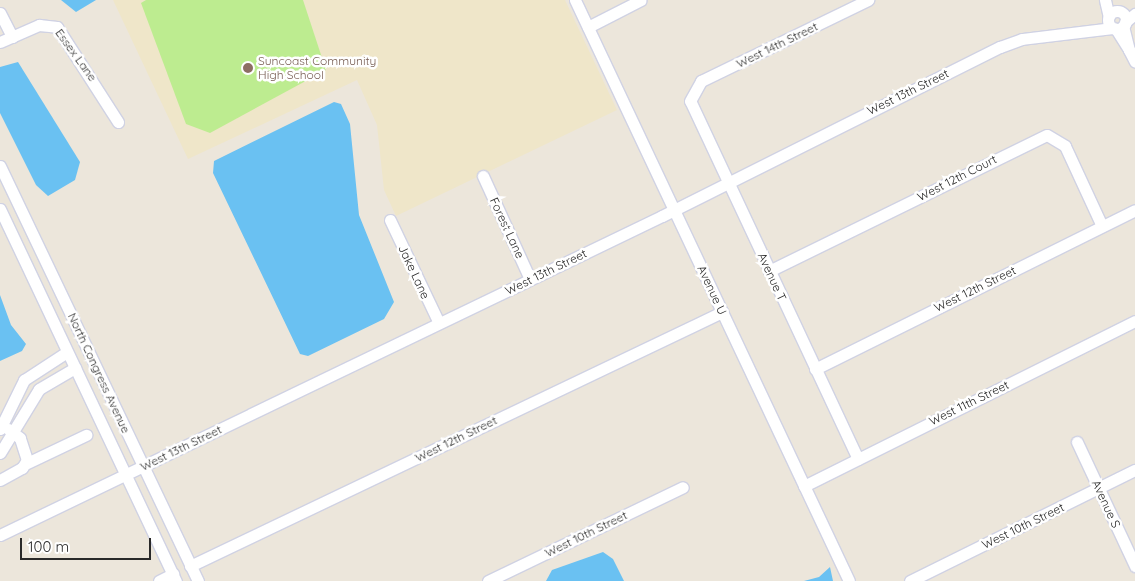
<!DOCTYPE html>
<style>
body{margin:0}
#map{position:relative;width:1135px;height:581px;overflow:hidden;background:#ece6db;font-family:Quicksand,sans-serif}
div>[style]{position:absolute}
.education>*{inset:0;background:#efe6c9}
.pitch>*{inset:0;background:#bdec90}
.water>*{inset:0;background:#6ac1f2}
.roads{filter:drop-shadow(1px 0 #d0d2e3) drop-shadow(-1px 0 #d0d2e3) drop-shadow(0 1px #d0d2e3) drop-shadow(0 -1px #d0d2e3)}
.minor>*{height:11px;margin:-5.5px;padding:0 5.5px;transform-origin:5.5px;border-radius:5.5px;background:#fff}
.minor>.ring{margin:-5.5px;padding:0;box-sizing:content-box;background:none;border:11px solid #fff;border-radius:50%}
.dots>*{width:14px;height:14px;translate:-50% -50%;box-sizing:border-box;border:2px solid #fff;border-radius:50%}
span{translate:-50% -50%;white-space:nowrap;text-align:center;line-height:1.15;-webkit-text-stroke:5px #fff;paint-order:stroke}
.street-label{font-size:12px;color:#292929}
.education-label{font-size:12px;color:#785e54}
.left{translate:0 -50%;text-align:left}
.scale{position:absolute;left:20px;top:538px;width:131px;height:22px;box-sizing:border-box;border:2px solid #292929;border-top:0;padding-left:6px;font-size:15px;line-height:18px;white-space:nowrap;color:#292929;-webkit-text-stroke:4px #fff;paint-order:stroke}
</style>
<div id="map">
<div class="education">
<i style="clip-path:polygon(113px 0,565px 0,617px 110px,396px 216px,384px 190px,377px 125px,357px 80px,188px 159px)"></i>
</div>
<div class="pitch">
<i style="clip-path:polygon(146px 0,303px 0,326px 70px,210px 133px,186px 124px,141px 3px)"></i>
</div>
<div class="water">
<i style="clip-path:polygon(61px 0,96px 0,76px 12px)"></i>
<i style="clip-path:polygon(18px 62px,80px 162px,75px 180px,48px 196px,36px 185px,0 113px,0 67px)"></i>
<i style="clip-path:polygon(334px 102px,341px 104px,350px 124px,359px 215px,394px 302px,384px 319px,308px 356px,300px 354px,213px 173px,214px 161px)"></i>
<i style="clip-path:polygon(0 295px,11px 325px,26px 344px,22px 351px,0 361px)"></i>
<i style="clip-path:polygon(603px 552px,613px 559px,624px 581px,546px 581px,552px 570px)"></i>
<i style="clip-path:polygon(830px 567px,833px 581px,804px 581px,819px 577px)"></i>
</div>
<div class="roads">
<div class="minor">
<i style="left:575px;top:0;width:642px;rotate:64.75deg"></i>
<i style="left:1105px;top:0;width:17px;rotate:77deg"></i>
<i class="ring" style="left:1108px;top:11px;width:7px;height:7px"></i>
<i style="left:0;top:13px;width:27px;rotate:63deg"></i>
<i style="left:1125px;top:22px;width:13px;rotate:-39deg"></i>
<i style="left:588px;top:27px;width:59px;rotate:-27deg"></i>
<i style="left:1116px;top:29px;width:25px;rotate:58deg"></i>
<i style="left:1129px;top:50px;width:25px;rotate:-104deg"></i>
<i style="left:0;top:42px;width:43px;rotate:-23.6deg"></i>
<i style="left:39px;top:25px;width:18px;rotate:6deg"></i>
<i style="left:57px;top:27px;width:113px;rotate:57.3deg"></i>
<i style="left:1129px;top:50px;width:13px;rotate:63deg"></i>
<i style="left:0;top:166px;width:460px;rotate:64.5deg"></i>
<i style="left:483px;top:176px;width:113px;rotate:65.5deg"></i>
<i style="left:0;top:209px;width:412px;rotate:64.7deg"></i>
<i style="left:390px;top:220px;width:114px;rotate:64.6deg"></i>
<i style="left:769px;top:271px;width:309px;rotate:-26.1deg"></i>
<i style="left:1047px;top:135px;width:21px;rotate:31deg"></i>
<i style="left:1065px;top:146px;width:88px;rotate:65.2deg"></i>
<i style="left:815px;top:369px;width:357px;rotate:-26.4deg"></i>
<i style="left:0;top:429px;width:55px;rotate:-63.9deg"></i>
<i style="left:24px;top:380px;width:51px;rotate:-33.1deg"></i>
<i style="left:1077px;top:442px;width:137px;rotate:64.9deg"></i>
<i style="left:0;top:453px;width:75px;rotate:-58.6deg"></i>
<i style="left:39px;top:389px;width:42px;rotate:-30.3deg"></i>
<i style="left:858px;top:459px;width:395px;rotate:-115.1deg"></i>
<i style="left:690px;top:101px;width:23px;rotate:-61deg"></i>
<i style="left:701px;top:81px;width:186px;rotate:-25.9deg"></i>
<i style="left:25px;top:464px;width:68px;rotate:-25.4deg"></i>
<i style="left:0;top:480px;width:25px;rotate:-29deg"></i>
<i style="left:22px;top:468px;width:9px;rotate:-58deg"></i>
<i style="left:27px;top:460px;width:23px;rotate:-108deg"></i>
<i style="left:20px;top:438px;width:15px;rotate:-143deg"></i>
<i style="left:804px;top:486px;width:370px;rotate:-26.5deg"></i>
<i style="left:0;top:535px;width:735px;rotate:-25.73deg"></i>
<i style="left:662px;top:216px;width:378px;rotate:-26.6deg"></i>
<i style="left:1000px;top:47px;width:23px;rotate:-20deg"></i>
<i style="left:1022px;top:39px;width:92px;rotate:-6.9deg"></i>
<i style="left:190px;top:566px;width:590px;rotate:-25.52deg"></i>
<i style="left:159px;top:581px;width:16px;rotate:-27deg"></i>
<i style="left:488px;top:581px;width:216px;rotate:-25.7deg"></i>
<i style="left:910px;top:581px;width:251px;rotate:-26.3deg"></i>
</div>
</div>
<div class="dots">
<i style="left:248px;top:68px;background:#8d6e63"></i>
</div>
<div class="street-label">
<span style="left:777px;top:45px;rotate:-26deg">West 14th Street</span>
<span style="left:76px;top:55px;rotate:54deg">Essex Lane</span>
<span style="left:908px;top:92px;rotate:-26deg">West 13th Street</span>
<span style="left:957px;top:178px;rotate:-27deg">West 12th Court</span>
<span style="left:507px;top:228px;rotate:65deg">Forest Lane</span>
<span style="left:414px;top:272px;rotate:65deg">Jake Lane</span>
<span style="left:546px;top:272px;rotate:-26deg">West 13th Street</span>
<span style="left:772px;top:277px;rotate:65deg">Avenue T</span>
<span style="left:975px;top:289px;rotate:-26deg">West 12th Street</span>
<span style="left:712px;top:290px;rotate:65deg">Avenue U</span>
<span style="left:99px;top:373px;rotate:65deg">North Congress Avenue</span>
<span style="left:969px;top:403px;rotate:-26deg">West 11th Street</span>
<span style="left:456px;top:439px;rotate:-26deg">West 12th Street</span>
<span style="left:181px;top:448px;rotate:-26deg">West 13th Street</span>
<span style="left:1106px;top:504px;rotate:65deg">Avenue S</span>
<span style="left:1023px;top:526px;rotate:-26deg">West 10th Street</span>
<span style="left:586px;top:534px;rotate:-26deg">West 10th Street</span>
</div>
<div class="education-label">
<span class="left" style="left:258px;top:68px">Suncoast Community<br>High School</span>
</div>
<div class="scale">100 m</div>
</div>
